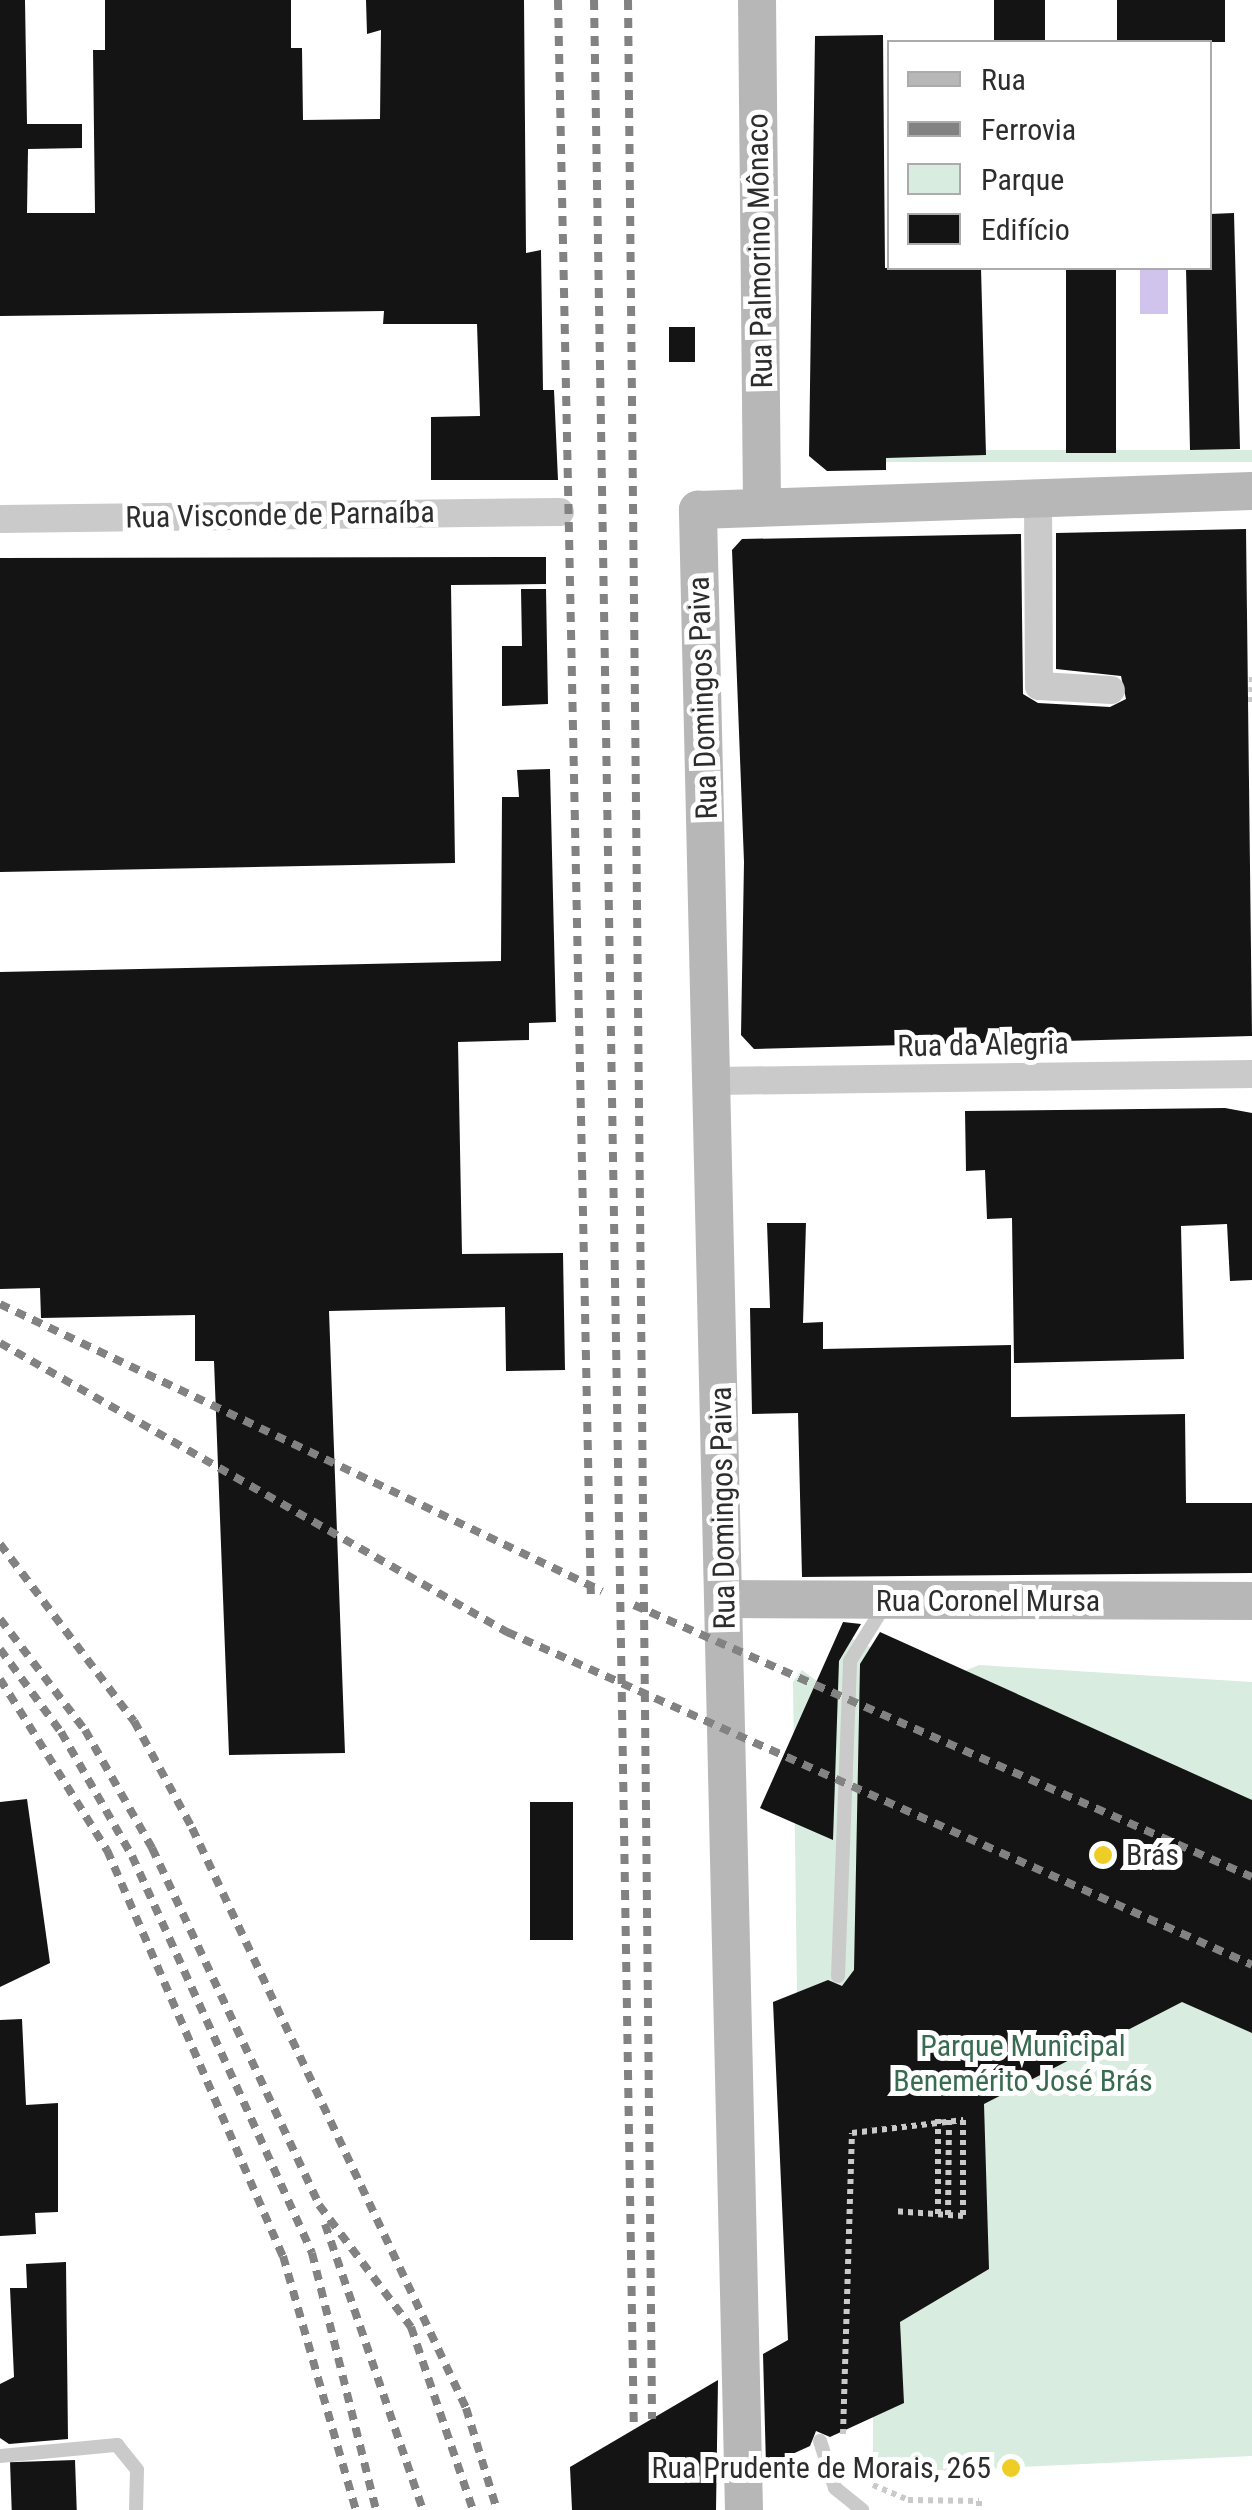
<!DOCTYPE html>
<meta charset="utf-8">
<style>
body{margin:0}
#map{position:relative;width:1252px;height:2510px;overflow:hidden;background:#fff;font-family:"Roboto Condensed",sans-serif}
div>[style]{position:absolute}
.green>*{inset:0;background:#d9ece0;transform-origin:0 0}
.water>*{inset:0;background:#d0c4ed;transform-origin:0 0}
.building>*{inset:0;background:#141414;transform-origin:0 0}
.path>*{height:6px;margin-top:-3px;transform-origin:0;background:repeating-linear-gradient(90deg,#cacaca 0 5px,transparent 0 10px)}
.lane>*{height:14px;margin:-7px;padding:0 7px;transform-origin:7px;border-radius:7px;background:#cacaca}
.street>*{height:28px;margin:-14px;padding:0 14px;transform-origin:14px;border-radius:14px;background:#cacaca}
.secondary>*{height:38px;margin:-19px;padding:0 19px;transform-origin:19px;border-radius:19px;background:#b7b7b7}
.rail>*{height:8px;margin-top:-4px;transform-origin:0;background:repeating-linear-gradient(90deg,#828282 0 10px,transparent 0 18px)}
.dots>*{width:28px;height:28px;translate:-50% -50%;box-sizing:border-box;border:5px solid #fff;border-radius:50%}
span{translate:-50% -50%;white-space:nowrap;text-align:center;line-height:1.15;-webkit-text-stroke:10px #fff;paint-order:stroke}
.street-label{font-size:30px;color:#2d2d2d}
.poi-label{font-size:30px;color:#2d2d2d}
.left{translate:0 -50%;text-align:left}
.right{translate:-100% -50%;text-align:right}
.park-label{font-size:30px;color:#386b4f}
.legend{position:absolute;left:887px;top:40px;width:325px;height:230px;box-sizing:border-box;background:#fff;border:2px solid #ababab;margin:0;padding:12px 18px;list-style:none;font-size:30px;color:#2d2d2d}
.legend li{display:flex;align-items:center;gap:20px;height:50px}
.legend b{width:50px;border:2px solid #ababab}
</style>
<div id="map">
<div class="green">
<i style="left:1252px;top:450px;width:12px;height:366px;rotate:90deg"></i>
<i style="clip-path:polygon(844px 1635px,943px 1680px,979px 1665px,1252px 1682px,1252px 2456px,895px 2473px,873px 2457px,873px 2379px,797px 1996px,793px 1682px,802px 1670px,821px 1684px)"></i>
</div>
<div class="water">
<i style="left:1140px;top:268px;width:28px;height:46px"></i>
</div>
<div class="building">
<i style="clip-path:polygon(0 0,25px 0,27px 124px,82px 124px,82px 148px,28px 149px,27px 213px,95px 213px,93px 50px,105px 50px,105px 0,291px 0,291px 48px,302px 48px,303px 120px,380px 119px,381px 30px,367px 34px,366px 0,524px 0,526px 253px,541px 250px,543px 390px,554px 390px,558px 480px,431px 480px,431px 417px,480px 416px,477px 324px,383px 324px,384px 311px,0 316px)"></i>
<i style="left:994px;top:0;width:51px;height:42px"></i>
<i style="left:1117px;top:0;width:108px;height:42px"></i>
<i style="clip-path:polygon(883px 35px,885px 268px,981px 268px,986px 455px,886px 458px,886px 470px,827px 471px,809px 456px,815px 36px)"></i>
<i style="clip-path:polygon(1234px 213px,1240px 449px,1190px 450px,1186px 268px,1210px 268px,1210px 214px)"></i>
<i style="left:1066px;top:268px;width:50px;height:185px"></i>
<i style="left:669px;top:327px;width:26px;height:35px"></i>
<i style="clip-path:polygon(1246px 529px,1252px 1036px,754px 1049px,741px 1035px,744px 862px,732px 550px,742px 539px,1021px 534px,1023px 694px,1038px 703px,1110px 707px,1126px 699px,1121px 676px,1056px 669px,1056px 533px)"></i>
<i style="clip-path:polygon(546px 557px,546px 584px,451px 585px,455px 863px,0 872px,0 558px)"></i>
<i style="clip-path:polygon(521px 589px,546px 589px,548px 704px,502px 706px,502px 646px,522px 646px)"></i>
<i style="clip-path:polygon(550px 769px,556px 1022px,529px 1023px,529px 1040px,458px 1042px,462px 1254px,563px 1253px,565px 1370px,506px 1371px,505px 1307px,329px 1311px,345px 1753px,229px 1755px,214px 1361px,195px 1361px,195px 1315px,41px 1318px,40px 1288px,0 1289px,0 972px,501px 961px,502px 797px,519px 797px,517px 770px)"></i>
<i style="clip-path:polygon(1225px 1108px,1252px 1113px,1252px 1280px,1230px 1281px,1227px 1224px,1181px 1226px,1184px 1359px,1014px 1363px,1012px 1218px,987px 1219px,985px 1170px,966px 1171px,965px 1111px)"></i>
<i style="clip-path:polygon(767px 1223px,806px 1223px,803px 1323px,823px 1322px,823px 1349px,1011px 1345px,1011px 1417px,1185px 1414px,1186px 1503px,1252px 1503px,1252px 1573px,802px 1577px,798px 1413px,752px 1414px,750px 1308px,770px 1308px)"></i>
<i style="clip-path:polygon(843px 1622px,861px 1624px,839px 1661px,833px 1840px,760px 1808px)"></i>
<i style="clip-path:polygon(880px 1632px,1252px 1800px,1252px 2033px,1182px 2002px,984px 2104px,989px 2269px,900px 2322px,904px 2403px,830px 2437px,816px 2431px,810px 2446px,766px 2466px,763px 2354px,788px 2340px,773px 2002px,828px 1980px,842px 1986px,854px 1970px,860px 1664px)"></i>
<i style="clip-path:polygon(27px 1799px,50px 1963px,0 1987px,0 1802px)"></i>
<i style="left:530px;top:1802px;width:43px;height:138px"></i>
<i style="clip-path:polygon(22px 2019px,26px 2105px,58px 2103px,58px 2212px,35px 2213px,36px 2234px,0 2236px,0 2020px)"></i>
<i style="clip-path:polygon(66px 2262px,68px 2439px,9px 2444px,0 2438px,0 2384px,14px 2377px,10px 2288px,27px 2288px,26px 2264px)"></i>
<i style="clip-path:polygon(718px 2380px,716px 2510px,572px 2510px,570px 2467px)"></i>
<i style="left:75px;top:2460px;width:50px;height:65px;rotate:88deg"></i>
</div>
<div class="path">
<i style="left:1251px;top:702px;width:25px;rotate:-88deg"></i>
<i style="left:938px;top:2214px;width:96px;rotate:-90deg"></i>
<i style="left:948px;top:2215px;width:96px;rotate:-89.4deg"></i>
<i style="left:843px;top:2434px;width:301px;rotate:-88.3deg"></i>
<i style="left:852px;top:2133px;width:112px;rotate:-6.7deg"></i>
<i style="left:963px;top:2120px;width:96px;rotate:90deg"></i>
<i style="left:963px;top:2216px;width:70px;rotate:-175.9deg"></i>
<i style="left:873px;top:2485px;width:38px;rotate:23deg"></i>
<i style="left:908px;top:2500px;width:71px;rotate:0.8deg"></i>
<i style="left:979px;top:2501px;width:9px;rotate:90deg"></i>
</div>
<div class="lane">
<i style="left:838px;top:1976px;width:315px;rotate:-87.8deg"></i>
<i style="left:850px;top:1661px;width:62px;rotate:-58.1deg"></i>
<i style="left:820px;top:2441px;width:49px;rotate:72.3deg"></i>
<i style="left:835px;top:2488px;width:35px;rotate:39deg"></i>
<i style="left:0;top:2456px;width:118px;rotate:-5.4deg"></i>
<i style="left:117px;top:2445px;width:32px;rotate:51deg"></i>
<i style="left:137px;top:2470px;width:40px;rotate:91.4deg"></i>
</div>
<div class="street">
<i style="left:1038px;top:496px;width:190px;rotate:89.7deg"></i>
<i style="left:1039px;top:686px;width:72px;rotate:3.2deg"></i>
<i style="left:0;top:519px;width:560px;rotate:-0.72deg"></i>
<i style="left:715px;top:1081px;width:537px;rotate:-0.75deg"></i>
</div>
<div class="secondary">
<i style="left:757px;top:0;width:502px;rotate:89.43deg"></i>
<i style="left:724px;top:1599px;width:528px;rotate:0.22deg"></i>
<i style="left:744px;top:2510px;width:2001px;rotate:-91.32deg"></i>
<i style="left:698px;top:510px;width:554px;rotate:-1.96deg"></i>
</div>
<div class="rail">
<i style="left:558px;top:0;width:1602px;rotate:88.82deg"></i>
<i style="left:594px;top:0;width:2430px;rotate:89.06deg"></i>
<i style="left:628px;top:0;width:2419px;rotate:89.43deg"></i>
<i style="left:0;top:1304px;width:667px;rotate:25.49deg"></i>
<i style="left:0;top:1343px;width:584px;rotate:29.68deg"></i>
<i style="left:507px;top:1632px;width:816px;rotate:24.08deg"></i>
<i style="left:0;top:1544px;width:222px;rotate:52.9deg"></i>
<i style="left:134px;top:1721px;width:122px;rotate:61.5deg"></i>
<i style="left:192px;top:1828px;width:641px;rotate:64.71deg"></i>
<i style="left:466px;top:2408px;width:107px;rotate:73.1deg"></i>
<i style="left:634px;top:1605px;width:675px;rotate:23.76deg"></i>
<i style="left:0;top:1619px;width:140px;rotate:52.6deg"></i>
<i style="left:85px;top:1730px;width:136px;rotate:60.4deg"></i>
<i style="left:152px;top:1848px;width:394px;rotate:64.9deg"></i>
<i style="left:319px;top:2205px;width:153px;rotate:53deg"></i>
<i style="left:411px;top:2327px;width:193px;rotate:71.3deg"></i>
<i style="left:0;top:1649px;width:103px;rotate:53.7deg"></i>
<i style="left:61px;top:1732px;width:143px;rotate:60.2deg"></i>
<i style="left:132px;top:1856px;width:436px;rotate:65.6deg"></i>
<i style="left:312px;top:2253px;width:265px;rotate:76deg"></i>
<i style="left:0;top:1679px;width:202px;rotate:58deg"></i>
<i style="left:107px;top:1850px;width:443px;rotate:66.6deg"></i>
<i style="left:283px;top:2256px;width:264px;rotate:74deg"></i>
<i style="left:325px;top:2224px;width:302px;rotate:71.1deg"></i>
</div>
<div class="dots">
<i style="left:1103px;top:1855px;background:#eece25"></i>
<i style="left:1011px;top:2468px;background:#eece25"></i>
</div>
<div class="street-label">
<span style="left:760px;top:251px;rotate:-91deg">Rua Palmorino Mônaco</span>
<span style="left:280px;top:515px;rotate:-1deg">Rua Visconde de Parnaíba</span>
<span style="left:703px;top:698px;rotate:-92deg">Rua Domingos Paiva</span>
<span style="left:983px;top:1045px;rotate:-1deg">Rua da Alegria</span>
<span style="left:723px;top:1508px;rotate:-91deg">Rua Domingos Paiva</span>
<span style="left:988px;top:1601px">Rua Coronel Mursa</span>
</div>
<div class="poi-label">
<span class="left" style="left:1126px;top:1855px">Brás</span>
<span class="right" style="left:991px;top:2468px">Rua Prudente de Morais, 265</span>
</div>
<div class="park-label">
<span style="left:1023px;top:2063px">Parque Municipal<br>Benemérito José Brás</span>
</div>
<ul class="legend">
<li><b style="height:12px;background:#b7b7b7"></b>Rua</li>
<li><b style="height:12px;background:#828282"></b>Ferrovia</li>
<li><b style="height:28px;background:#d9ece0"></b>Parque</li>
<li><b style="height:28px;background:#141414"></b>Edifício</li>
</ul>
</div>
